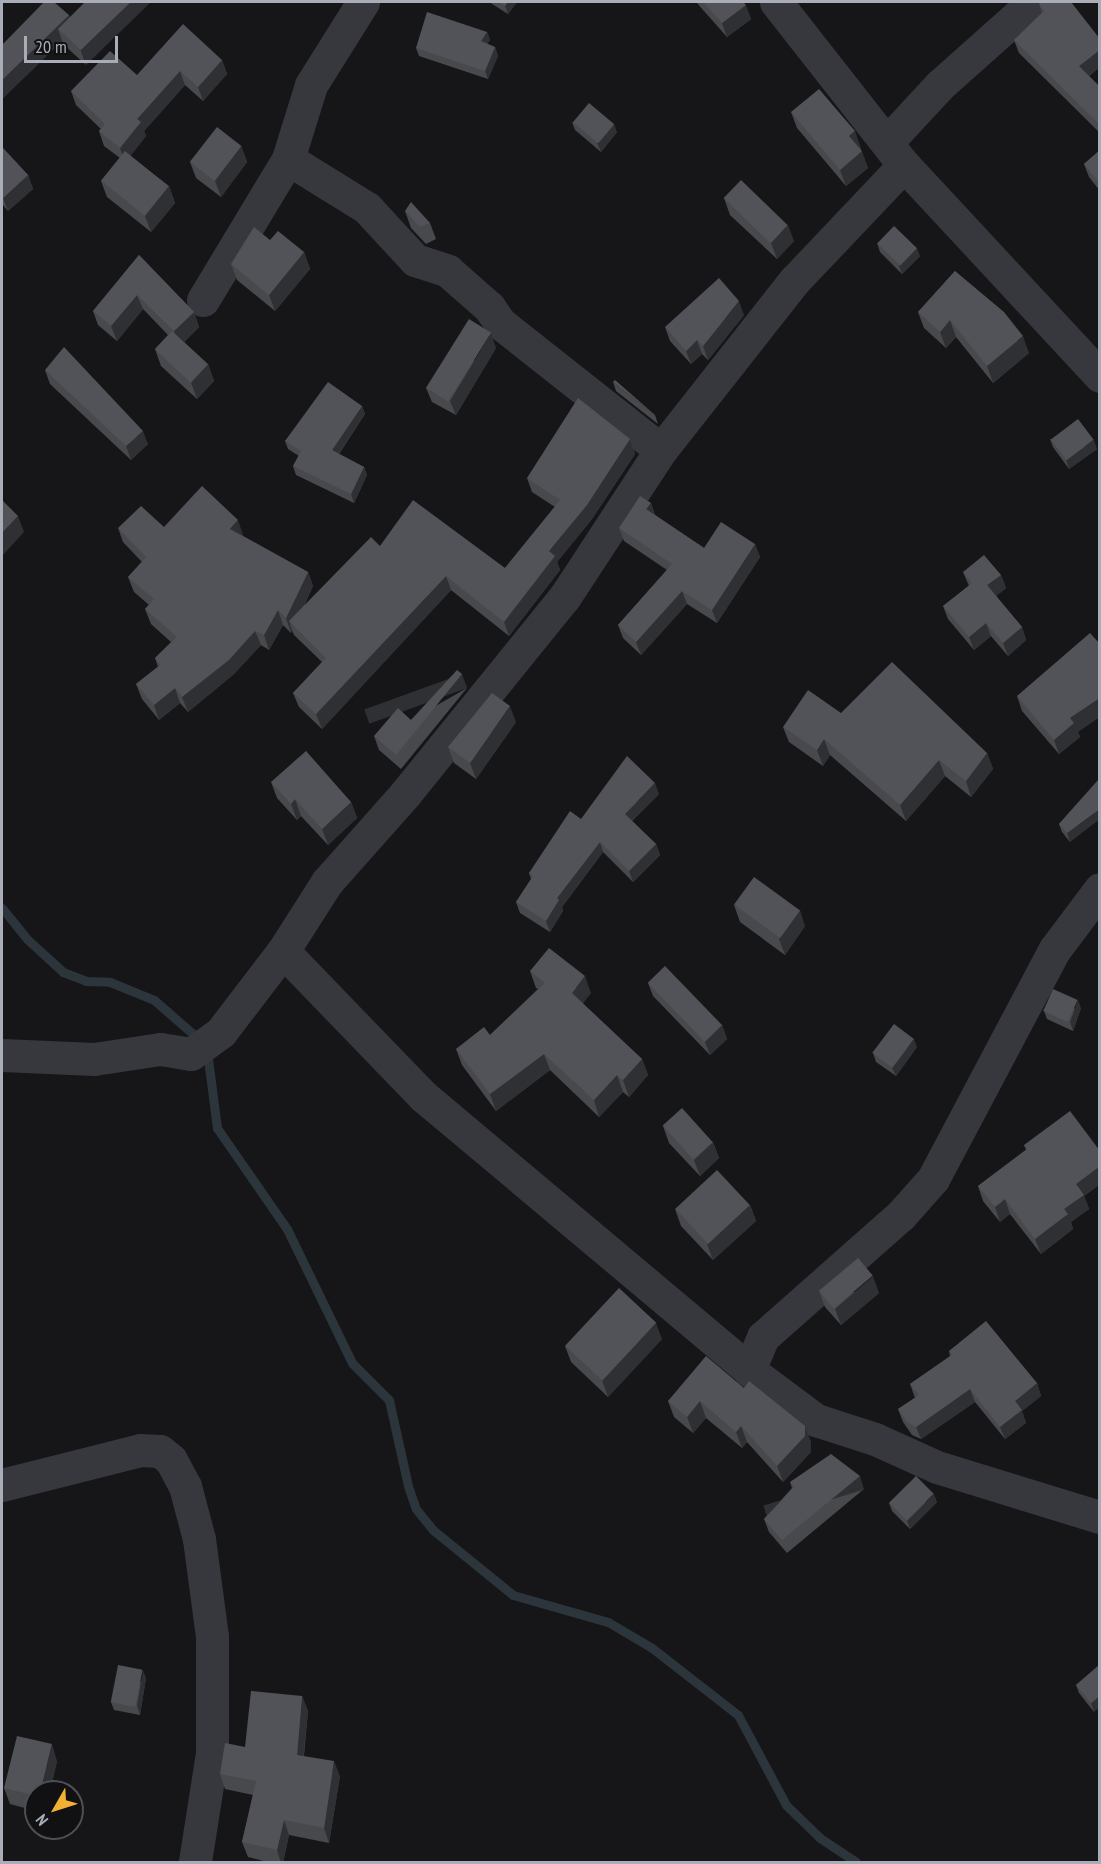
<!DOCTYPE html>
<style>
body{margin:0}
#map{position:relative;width:1101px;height:1864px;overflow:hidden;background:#161618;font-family:"PT Sans Narrow",sans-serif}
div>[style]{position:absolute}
.stream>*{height:9px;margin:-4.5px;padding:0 4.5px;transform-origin:4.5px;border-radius:4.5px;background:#2c353c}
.minor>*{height:33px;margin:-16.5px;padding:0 16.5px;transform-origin:16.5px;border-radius:16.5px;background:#37383d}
.wall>*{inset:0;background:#47494d}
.shaded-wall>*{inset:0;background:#2f3033;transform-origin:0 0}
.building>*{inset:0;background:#525359;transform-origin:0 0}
span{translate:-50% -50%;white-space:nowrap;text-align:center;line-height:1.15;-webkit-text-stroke:6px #111113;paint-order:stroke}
.frame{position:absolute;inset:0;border:3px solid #a8adb8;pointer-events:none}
.north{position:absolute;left:24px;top:1780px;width:60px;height:60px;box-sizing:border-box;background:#111113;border:2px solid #4d4f55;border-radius:50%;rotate:231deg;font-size:16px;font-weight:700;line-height:24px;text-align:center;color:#a8adb8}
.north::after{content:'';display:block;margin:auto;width:21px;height:27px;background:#f2b134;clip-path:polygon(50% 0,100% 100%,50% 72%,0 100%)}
.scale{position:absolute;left:24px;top:36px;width:94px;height:27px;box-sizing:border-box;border:3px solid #a8adb8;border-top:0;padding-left:8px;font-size:18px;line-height:21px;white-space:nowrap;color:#a8adb8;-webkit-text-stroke:4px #111113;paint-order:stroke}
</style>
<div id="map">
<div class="stream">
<i style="left:2px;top:908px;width:40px;rotate:51deg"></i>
<i style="left:27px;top:939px;width:49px;rotate:42.5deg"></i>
<i style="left:63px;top:972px;width:25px;rotate:21deg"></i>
<i style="left:86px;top:981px;width:24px;rotate:2deg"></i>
<i style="left:110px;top:982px;width:48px;rotate:22.2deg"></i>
<i style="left:154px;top:1000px;width:50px;rotate:41deg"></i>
<i style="left:192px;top:1033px;width:23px;rotate:50deg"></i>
<i style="left:207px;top:1051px;width:78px;rotate:82.6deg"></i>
<i style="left:217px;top:1128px;width:123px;rotate:55.3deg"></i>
<i style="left:287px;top:1229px;width:149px;rotate:64.1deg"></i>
<i style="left:352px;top:1363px;width:52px;rotate:45deg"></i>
<i style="left:389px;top:1400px;width:88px;rotate:77.5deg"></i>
<i style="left:408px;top:1486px;width:24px;rotate:71deg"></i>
<i style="left:416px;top:1509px;width:27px;rotate:51deg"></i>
<i style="left:433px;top:1530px;width:103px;rotate:39.1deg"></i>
<i style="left:513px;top:1595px;width:99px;rotate:15.9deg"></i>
<i style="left:608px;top:1622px;width:51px;rotate:30.6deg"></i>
<i style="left:652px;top:1648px;width:109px;rotate:37.9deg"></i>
<i style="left:738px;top:1715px;width:102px;rotate:61.9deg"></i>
<i style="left:786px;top:1805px;width:47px;rotate:44.1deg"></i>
<i style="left:820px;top:1838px;width:43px;rotate:33.7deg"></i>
</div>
<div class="minor">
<i style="left:776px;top:2px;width:207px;rotate:51.9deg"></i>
<i style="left:904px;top:165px;width:288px;rotate:47.1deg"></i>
<i style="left:888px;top:141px;width:76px;rotate:-47.1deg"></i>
<i style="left:940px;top:85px;width:125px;rotate:-41.7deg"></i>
<i style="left:288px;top:159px;width:93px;rotate:31.8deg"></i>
<i style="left:367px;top:208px;width:71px;rotate:47.3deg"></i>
<i style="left:415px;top:260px;width:35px;rotate:18deg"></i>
<i style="left:448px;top:271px;width:55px;rotate:41.3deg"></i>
<i style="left:489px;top:307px;width:19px;rotate:55deg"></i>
<i style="left:500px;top:323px;width:205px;rotate:38.3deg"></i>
<i style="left:203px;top:300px;width:165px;rotate:-58.9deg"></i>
<i style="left:288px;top:159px;width:77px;rotate:-72.7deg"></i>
<i style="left:311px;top:85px;width:98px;rotate:-57.9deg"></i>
<i style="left:283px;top:951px;width:202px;rotate:46deg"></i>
<i style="left:423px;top:1096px;width:426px;rotate:40deg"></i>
<i style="left:749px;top:1370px;width:84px;rotate:36.7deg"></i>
<i style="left:816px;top:1420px;width:62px;rotate:17.9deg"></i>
<i style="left:875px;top:1439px;width:68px;rotate:24.3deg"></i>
<i style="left:937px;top:1467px;width:170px;rotate:17.1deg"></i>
<i style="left:2px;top:1055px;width:92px;rotate:2.5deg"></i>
<i style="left:94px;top:1059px;width:67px;rotate:-8.6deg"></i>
<i style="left:160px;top:1049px;width:31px;rotate:9deg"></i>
<i style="left:191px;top:1054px;width:37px;rotate:-36deg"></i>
<i style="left:221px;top:1032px;width:102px;rotate:-52.6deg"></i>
<i style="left:283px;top:951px;width:82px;rotate:-57.5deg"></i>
<i style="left:327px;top:882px;width:118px;rotate:-48.4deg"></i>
<i style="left:405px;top:794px;width:252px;rotate:-51deg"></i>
<i style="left:564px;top:598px;width:177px;rotate:-56.8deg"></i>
<i style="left:661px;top:450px;width:216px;rotate:-51.8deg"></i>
<i style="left:795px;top:280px;width:158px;rotate:-46.5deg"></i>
<i style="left:749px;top:1370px;width:36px;rotate:-67deg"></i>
<i style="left:763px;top:1337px;width:184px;rotate:-41.5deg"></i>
<i style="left:901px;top:1215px;width:48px;rotate:-48.4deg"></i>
<i style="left:933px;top:1179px;width:260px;rotate:-62.1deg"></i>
<i style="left:1055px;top:949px;width:75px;rotate:-53.1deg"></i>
<i style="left:2px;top:1485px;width:142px;rotate:-14.2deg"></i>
<i style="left:140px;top:1450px;width:20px;rotate:3deg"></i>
<i style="left:160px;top:1451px;width:14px;rotate:39deg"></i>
<i style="left:171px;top:1460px;width:30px;rotate:62deg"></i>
<i style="left:185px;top:1486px;width:55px;rotate:75.2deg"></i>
<i style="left:199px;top:1539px;width:98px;rotate:82.4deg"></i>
<i style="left:212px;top:1636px;width:117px;rotate:90deg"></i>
<i style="left:212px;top:1753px;width:110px;rotate:98.9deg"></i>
</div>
<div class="wall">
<i style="clip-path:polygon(489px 2px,517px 2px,508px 14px)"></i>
<i style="clip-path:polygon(696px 2px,743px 2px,751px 19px,727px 37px)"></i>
<i style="clip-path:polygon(1039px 4px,1100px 67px,1089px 76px,1100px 87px,1100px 133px,1019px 53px,1014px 40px,1042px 13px)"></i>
<i style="clip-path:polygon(69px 15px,86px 65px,63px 44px,62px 41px,2px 99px,2px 45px)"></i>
<i style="clip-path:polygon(487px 32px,490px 40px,487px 44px,495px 47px,498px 56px,488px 79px,419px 56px,416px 48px)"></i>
<i style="clip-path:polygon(222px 60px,227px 74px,203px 101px,185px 85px,144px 131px,146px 136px,130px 156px,169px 186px,175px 203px,151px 232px,107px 197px,101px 181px,120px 158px,104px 146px,99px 131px,101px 129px,76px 105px,71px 91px,137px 75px)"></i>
<i style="clip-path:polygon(791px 112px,861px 148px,860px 149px,868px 168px,846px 186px,797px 128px)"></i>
<i style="clip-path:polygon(572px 122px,617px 132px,601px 152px,575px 130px)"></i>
<i style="clip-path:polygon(241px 146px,247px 162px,221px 197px,196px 178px,190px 162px)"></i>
<i style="clip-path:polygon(2px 147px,28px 175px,33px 189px,8px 211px,2px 204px)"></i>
<i style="clip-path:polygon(1100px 150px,1100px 191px,1089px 177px,1084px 164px)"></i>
<i style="clip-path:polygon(724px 198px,794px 241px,777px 259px,730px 215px)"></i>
<i style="clip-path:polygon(405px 211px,430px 223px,436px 239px,426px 244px,411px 228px)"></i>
<i style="clip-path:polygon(877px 243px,920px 256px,902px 274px,880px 252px)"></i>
<i style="clip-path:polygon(304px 252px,310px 269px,275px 311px,237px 280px,231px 264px)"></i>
<i style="clip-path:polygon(139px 255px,194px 312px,199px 327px,184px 342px,208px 364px,214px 381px,197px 399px,161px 366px,155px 349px,168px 335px,143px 309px,117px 341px,98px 325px,93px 311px)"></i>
<i style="clip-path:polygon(955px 271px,1029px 353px,993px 383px,956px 337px,946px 348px,924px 328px,918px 312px)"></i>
<i style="clip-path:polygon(744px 315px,708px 360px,702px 354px,691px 364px,670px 341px,665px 327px)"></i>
<i style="clip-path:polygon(496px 348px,456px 415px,432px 402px,426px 388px)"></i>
<i style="clip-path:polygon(45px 370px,148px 444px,131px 460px,50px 384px)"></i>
<i style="clip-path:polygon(613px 382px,655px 415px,658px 424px,616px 391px)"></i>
<i style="clip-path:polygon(362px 406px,365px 414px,339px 454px,364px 467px,367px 475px,354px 503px,296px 475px,293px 466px,299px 456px,288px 449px,285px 441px)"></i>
<i style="clip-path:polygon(630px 439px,635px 454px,592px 519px,557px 562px,560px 570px,509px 636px,451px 590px,322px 729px,299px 707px,293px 693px,322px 662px,294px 635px,292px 630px,291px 633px,283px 625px,269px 650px,261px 645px,234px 674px,188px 712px,180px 703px,159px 720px,142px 699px,136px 684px,158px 667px,155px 658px,171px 642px,151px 624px,145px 609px,149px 605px,134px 592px,128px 577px,142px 562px,123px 542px,118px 528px,164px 527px,243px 535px,243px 536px,308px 572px,313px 586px,304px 606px,380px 546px,505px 568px,555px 507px,532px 492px,527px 478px)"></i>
<i style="clip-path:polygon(1050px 439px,1097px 449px,1069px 469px,1053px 447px)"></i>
<i style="clip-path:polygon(651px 503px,655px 515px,704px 548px,755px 544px,760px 557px,717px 623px,687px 604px,641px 655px,623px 638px,618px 625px,667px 570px,624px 541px,619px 528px)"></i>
<i style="clip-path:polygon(963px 572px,1001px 575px,1006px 588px,996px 596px,1022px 627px,1026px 640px,1008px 656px,991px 636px,974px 650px,948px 619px,943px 606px,969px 586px)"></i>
<i style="clip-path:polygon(467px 688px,401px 769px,379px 750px,374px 736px,411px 720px)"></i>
<i style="clip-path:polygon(1017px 696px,1078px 732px,1080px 737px,1059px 754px,1022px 711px)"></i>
<i style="clip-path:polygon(841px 713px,987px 753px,993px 769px,971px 797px,945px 776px,906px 821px,830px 755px,823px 766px,789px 742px,783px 727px)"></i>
<i style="clip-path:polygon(516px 722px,476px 779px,454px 763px,448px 747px)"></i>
<i style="clip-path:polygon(1100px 778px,1070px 842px,1062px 832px,1059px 824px)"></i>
<i style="clip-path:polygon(271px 782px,351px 802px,357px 818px,328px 845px,301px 816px,297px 820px,277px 798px)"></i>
<i style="clip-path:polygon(659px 794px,632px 821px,656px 844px,660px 855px,633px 882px,603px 852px,562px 907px,563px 911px,550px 932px,520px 913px,516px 902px,531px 879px,529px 873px,581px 819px)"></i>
<i style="clip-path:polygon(734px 905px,805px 926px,785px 955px,740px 922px)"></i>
<i style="clip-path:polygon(530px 971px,591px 993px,582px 1003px,642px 1059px,648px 1075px,629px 1097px,623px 1092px,599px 1117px,550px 1070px,496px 1111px,462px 1065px,456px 1049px,490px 1035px,538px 989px,536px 988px)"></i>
<i style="clip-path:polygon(648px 983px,722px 1025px,727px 1039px,710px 1055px,653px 996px)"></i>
<i style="clip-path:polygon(1081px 1008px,1073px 1031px,1047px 1019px,1044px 1011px)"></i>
<i style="clip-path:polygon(917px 1047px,896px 1076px,876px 1062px,873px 1053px)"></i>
<i style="clip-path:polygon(663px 1126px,713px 1142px,719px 1158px,700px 1176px,669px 1143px)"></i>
<i style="clip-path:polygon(1024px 1145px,1100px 1151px,1100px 1184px,1084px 1196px,1089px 1209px,1071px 1222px,1073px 1229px,1041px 1254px,1010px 1214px,1000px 1222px,983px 1201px,978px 1186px,1026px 1150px)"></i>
<i style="clip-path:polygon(750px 1205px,756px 1221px,713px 1260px,681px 1226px,675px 1209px)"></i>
<i style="clip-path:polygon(819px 1291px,879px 1293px,841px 1325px,825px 1307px)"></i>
<i style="clip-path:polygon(662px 1339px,608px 1397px,571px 1362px,565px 1346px)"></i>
<i style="clip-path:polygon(949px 1351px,1037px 1383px,1041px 1396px,1022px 1411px,1026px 1423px,1005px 1439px,975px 1402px,921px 1439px,912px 1435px,903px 1422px,898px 1409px,915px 1398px,910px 1384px,950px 1356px)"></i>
<i style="clip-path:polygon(744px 1388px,811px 1442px,811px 1452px,783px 1482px,747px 1442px,742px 1448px,706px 1418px,693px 1433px,674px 1417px,668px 1401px)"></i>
<i style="clip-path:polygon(790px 1482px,864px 1489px,787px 1553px,769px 1532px,764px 1519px,792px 1488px)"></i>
<i style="clip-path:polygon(937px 1502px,910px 1529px,892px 1511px,889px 1503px)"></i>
<i style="clip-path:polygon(1100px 1665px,1094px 1712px,1079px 1693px,1076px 1685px)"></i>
<i style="clip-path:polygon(146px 1678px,140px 1715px,114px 1710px,111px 1702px)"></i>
<i style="clip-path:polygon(302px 1696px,308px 1711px,304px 1756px,340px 1776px,329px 1843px,289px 1835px,283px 1863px,271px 1863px,248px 1857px,242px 1842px,253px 1795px,225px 1789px,220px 1774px,245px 1747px)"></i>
<i style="clip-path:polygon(57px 1761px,50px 1792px,36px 1792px,36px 1811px,10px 1804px,4px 1788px)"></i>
</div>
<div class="shaded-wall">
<i style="clip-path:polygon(131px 2px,151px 2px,86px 65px,81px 50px)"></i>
<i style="clip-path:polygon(508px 2px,517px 2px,508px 14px,505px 6px)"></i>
<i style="clip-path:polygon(746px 5px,751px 19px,727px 37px,722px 23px)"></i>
<i style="clip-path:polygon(69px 15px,75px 29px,58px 29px,62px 41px,2px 99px,2px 80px)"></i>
<i style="clip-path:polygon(487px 32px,490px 40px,484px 49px,481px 41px)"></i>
<i style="clip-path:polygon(495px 47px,498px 56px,488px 79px,485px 71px)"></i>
<i style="clip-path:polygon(1100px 50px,1100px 67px,1084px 79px,1079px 66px)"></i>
<i style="clip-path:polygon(222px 60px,227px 74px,203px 101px,198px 87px)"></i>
<i style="clip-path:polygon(180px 71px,185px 85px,144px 131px,146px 136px,125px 163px,120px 148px,137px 119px)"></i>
<i style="clip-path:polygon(614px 124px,617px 132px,601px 152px,597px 143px)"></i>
<i style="clip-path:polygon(855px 131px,861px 148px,855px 153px,849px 136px)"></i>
<i style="clip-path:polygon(241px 146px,247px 162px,221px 197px,215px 181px)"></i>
<i style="clip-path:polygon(862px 151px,868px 168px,846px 186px,840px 170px)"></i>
<i style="clip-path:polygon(28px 175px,33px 189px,8px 211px,3px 198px)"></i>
<i style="clip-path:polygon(169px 186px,175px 203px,151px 232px,145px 216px)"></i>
<i style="clip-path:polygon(788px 225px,794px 241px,777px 259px,771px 243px)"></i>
<i style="clip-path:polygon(917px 248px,920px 256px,902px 274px,899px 266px)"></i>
<i style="clip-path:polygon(304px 252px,310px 269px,275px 311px,269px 295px)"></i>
<i style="clip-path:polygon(137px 295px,143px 309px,117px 341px,111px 326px)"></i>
<i style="clip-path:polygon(739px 301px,744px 315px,708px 360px,703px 346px)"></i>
<i style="clip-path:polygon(194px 312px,199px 327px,180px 346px,174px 331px)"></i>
<i style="clip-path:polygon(950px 320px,956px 337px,946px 348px,940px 332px)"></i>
<i style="clip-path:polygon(491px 333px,496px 348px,456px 415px,450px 401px)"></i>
<i style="clip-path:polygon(1023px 336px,1029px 353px,993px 383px,987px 366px)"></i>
<i style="clip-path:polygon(697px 340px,702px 354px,691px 364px,686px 351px)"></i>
<i style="clip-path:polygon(208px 364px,214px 381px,197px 399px,191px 382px)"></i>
<i style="clip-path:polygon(362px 406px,365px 414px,335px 459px,332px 450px)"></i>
<i style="clip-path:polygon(143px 431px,148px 444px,131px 460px,126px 446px)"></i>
<i style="clip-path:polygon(630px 439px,635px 454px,592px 519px,557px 562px,560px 570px,509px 636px,504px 622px,549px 551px)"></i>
<i style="clip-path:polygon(1094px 440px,1097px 449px,1069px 469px,1066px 460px)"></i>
<i style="clip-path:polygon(364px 467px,367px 475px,354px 503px,351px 494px)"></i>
<i style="clip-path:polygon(651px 503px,655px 516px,646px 509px)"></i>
<i style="clip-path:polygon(18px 516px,24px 532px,2px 556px,2px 533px)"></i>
<i style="clip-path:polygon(238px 520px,243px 535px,236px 543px,230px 529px)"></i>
<i style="clip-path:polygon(755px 544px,760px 557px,717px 623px,712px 610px)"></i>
<i style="clip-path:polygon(308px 572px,313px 586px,294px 626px,289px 621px,292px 630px,291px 633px,286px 618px)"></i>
<i style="clip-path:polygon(1001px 575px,1006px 588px,992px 599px,987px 585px)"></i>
<i style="clip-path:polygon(446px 576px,451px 590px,322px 729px,316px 714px)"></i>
<i style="clip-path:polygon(682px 591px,687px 604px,641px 655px,636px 642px)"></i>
<i style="clip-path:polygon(278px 610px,283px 625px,269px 650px,264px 635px)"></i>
<i style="clip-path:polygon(986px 623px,991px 636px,974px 650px,969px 637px)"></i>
<i style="clip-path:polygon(1022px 627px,1026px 640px,1008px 656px,1003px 643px)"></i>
<i style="clip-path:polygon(255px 631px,261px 645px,234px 674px,188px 712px,182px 697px)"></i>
<i style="left:462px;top:674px;width:15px;height:104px;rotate:70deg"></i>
<i style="clip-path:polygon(175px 688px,180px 703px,159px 720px,154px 705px)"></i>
<i style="clip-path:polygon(1100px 698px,1100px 717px,1078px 732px,1080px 737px,1059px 754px,1054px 740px,1070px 718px)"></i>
<i style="clip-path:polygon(510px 706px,516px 722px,476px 779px,470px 763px)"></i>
<i style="clip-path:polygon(824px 739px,830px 755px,823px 766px,817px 750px)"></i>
<i style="clip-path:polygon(987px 753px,993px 769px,971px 797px,966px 781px)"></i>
<i style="clip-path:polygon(939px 760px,945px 776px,906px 821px,900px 805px)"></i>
<i style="clip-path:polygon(655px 783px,659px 794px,628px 824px,625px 814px)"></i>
<i style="clip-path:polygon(295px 799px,301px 816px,297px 820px,291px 804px)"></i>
<i style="clip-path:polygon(351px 802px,357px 818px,328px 845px,322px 829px)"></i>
<i style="clip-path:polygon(1100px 809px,1100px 819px,1070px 842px,1067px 833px)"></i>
<i style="clip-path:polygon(600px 842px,603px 852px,562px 907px,563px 911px,550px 932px,546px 921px,557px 898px)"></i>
<i style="clip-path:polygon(656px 844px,660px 855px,633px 882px,629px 871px)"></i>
<i style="clip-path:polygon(800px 910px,805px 926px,785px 955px,779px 939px)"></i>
<i style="clip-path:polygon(585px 976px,591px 993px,578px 1010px,572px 993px)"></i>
<i style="clip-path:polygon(1078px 1000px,1081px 1008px,1073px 1031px,1070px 1022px)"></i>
<i style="clip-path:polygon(722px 1025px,727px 1039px,710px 1055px,705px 1042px)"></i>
<i style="clip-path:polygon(914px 1039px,917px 1047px,896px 1076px,892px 1068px)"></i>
<i style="clip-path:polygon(544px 1054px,550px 1070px,496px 1111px,490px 1094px)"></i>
<i style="clip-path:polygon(642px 1059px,648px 1075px,629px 1097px,623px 1080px)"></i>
<i style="clip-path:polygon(617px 1075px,623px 1092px,599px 1117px,594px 1100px)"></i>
<i style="clip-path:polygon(713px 1142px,719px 1158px,700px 1176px,694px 1160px)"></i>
<i style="clip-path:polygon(1100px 1166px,1100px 1184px,1084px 1196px,1089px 1209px,1071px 1222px,1073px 1229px,1041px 1254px,1035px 1239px,1064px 1209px,1076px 1184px)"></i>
<i style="clip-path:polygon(1005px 1199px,1010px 1214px,1000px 1222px,995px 1207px)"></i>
<i style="clip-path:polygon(750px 1205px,756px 1221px,713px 1260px,707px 1244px)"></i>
<i style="clip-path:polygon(873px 1276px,879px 1293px,841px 1325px,835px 1309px)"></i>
<i style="clip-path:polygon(656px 1323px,662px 1339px,608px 1397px,602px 1380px)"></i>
<i style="clip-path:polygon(1037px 1383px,1041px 1396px,1022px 1411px,1026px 1423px,1005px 1439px,1000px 1427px,1015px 1401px)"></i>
<i style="clip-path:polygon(970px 1389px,975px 1402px,921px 1439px,916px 1427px)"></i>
<i style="clip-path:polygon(700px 1401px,706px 1418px,693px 1433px,687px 1417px)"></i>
<i style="clip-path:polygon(741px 1426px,747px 1442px,742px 1448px,736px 1432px)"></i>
<i style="clip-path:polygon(805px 1426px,811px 1442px,811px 1452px,783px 1482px,777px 1466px)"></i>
<i style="left:860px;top:1476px;width:14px;height:101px;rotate:73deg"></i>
<i style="clip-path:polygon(934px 1494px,937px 1502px,910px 1529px,907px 1521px)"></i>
<i style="clip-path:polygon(143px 1670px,146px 1678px,140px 1715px,137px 1706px)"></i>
<i style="clip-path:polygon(302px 1696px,308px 1711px,302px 1770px,297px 1755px)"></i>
<i style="clip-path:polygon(1100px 1696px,1100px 1707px,1094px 1712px,1091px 1703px)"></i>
<i style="clip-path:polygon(52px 1744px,57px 1761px,50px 1792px,40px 1792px)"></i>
<i style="clip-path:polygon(334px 1761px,340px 1776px,329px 1843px,324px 1828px)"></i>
<i style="clip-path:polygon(284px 1820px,289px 1835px,283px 1863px,281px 1863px,277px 1850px)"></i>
</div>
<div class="building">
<i style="clip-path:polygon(44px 2px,54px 2px,69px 15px,2px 80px,2px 45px)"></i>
<i style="clip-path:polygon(85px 2px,131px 2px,81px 50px,58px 29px)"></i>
<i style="clip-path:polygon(498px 2px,508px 2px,505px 6px)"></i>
<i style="clip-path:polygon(703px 2px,743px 2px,746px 5px,722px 23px)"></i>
<i style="clip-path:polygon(1041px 2px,1071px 2px,1100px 39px,1100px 50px,1079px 66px,1100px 87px,1100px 125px,1014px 40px,1044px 11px,1039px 4px)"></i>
<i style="clip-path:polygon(427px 12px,487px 32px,481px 41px,495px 47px,485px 71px,416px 48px)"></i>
<i style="clip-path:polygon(183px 24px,222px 60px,198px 87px,180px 71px,137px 119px,141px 122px,120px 148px,99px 131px,105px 124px,71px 91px,110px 51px,137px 75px)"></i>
<i style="clip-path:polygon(819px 89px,855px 131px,849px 136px,862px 151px,840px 170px,791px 112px)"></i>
<i style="left:589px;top:103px;width:33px;height:25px;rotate:40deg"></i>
<i style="left:217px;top:127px;width:31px;height:44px;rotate:38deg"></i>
<i style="clip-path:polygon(2px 147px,28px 175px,3px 198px,2px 196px)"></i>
<i style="clip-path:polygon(1100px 150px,1100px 184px,1084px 164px)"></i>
<i style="left:125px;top:151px;width:56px;height:38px;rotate:39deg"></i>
<i style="left:741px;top:180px;width:65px;height:25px;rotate:44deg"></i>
<i style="clip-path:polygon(411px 202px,430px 223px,420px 227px,405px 211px)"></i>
<i style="left:894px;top:226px;width:32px;height:24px;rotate:44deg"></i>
<i style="clip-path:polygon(254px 227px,270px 240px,278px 231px,304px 252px,269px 295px,231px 264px)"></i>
<i style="clip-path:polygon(139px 255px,194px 312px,174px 331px,137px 295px,111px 326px,93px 311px)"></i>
<i style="clip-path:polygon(955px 271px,1004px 312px,1023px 336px,987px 366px,950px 320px,940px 332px,918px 312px)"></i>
<i style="clip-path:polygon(719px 278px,739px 301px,703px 346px,697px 340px,686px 351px,665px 327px)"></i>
<i style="left:469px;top:319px;width:26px;height:81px;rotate:32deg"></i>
<i style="left:172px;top:331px;width:49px;height:25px;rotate:43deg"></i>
<i style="clip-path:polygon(64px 347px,143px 431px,126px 446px,45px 370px)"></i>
<i style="clip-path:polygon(615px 380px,655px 415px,613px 382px)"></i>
<i style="clip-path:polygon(328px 382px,362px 406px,332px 450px,364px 467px,351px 494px,293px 466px,301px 451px,285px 441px)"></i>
<i style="clip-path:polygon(578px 398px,630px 439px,587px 505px,549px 551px,555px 556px,504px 622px,446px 576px,316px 714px,293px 693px,326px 658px,289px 621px,371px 537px,380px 546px,413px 500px,505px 568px,560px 500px,527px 478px)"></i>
<i style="left:1078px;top:419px;width:26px;height:34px;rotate:53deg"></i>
<i style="clip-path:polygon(202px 486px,238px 520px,230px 529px,308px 572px,286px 618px,278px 610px,264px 635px,255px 631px,229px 660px,182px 697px,175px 688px,154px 705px,136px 684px,160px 665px,155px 658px,177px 637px,145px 609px,154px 599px,128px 577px,146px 557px,118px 528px,141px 506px,164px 527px)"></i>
<i style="clip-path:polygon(640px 496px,651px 503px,646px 509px,704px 548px,721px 522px,755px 544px,712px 610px,682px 591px,636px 642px,618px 625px,672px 564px,619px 528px)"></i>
<i style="clip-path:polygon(2px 500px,18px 516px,2px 533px)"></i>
<i style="clip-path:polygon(984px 555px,1001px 575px,987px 585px,1022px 627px,1003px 643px,986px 623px,969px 637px,943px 606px,972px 583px,963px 572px)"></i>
<i style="clip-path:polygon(1090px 633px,1100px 644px,1100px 698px,1070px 718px,1074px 723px,1054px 740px,1017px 696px)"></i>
<i style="clip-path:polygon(892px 662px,987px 753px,966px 781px,939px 760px,900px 805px,824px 739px,817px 750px,783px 727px,808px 690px,841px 713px)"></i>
<i style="clip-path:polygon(457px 670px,462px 674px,396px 755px,374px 736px,398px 708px,411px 720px)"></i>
<i style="clip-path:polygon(492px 693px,510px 706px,470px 763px,448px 747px)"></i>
<i style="clip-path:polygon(306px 751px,351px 802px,322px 829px,295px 799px,291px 804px,271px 782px)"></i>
<i style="clip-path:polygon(627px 756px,655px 783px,625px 814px,656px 844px,629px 871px,600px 842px,557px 898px,559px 900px,546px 921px,516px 902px,533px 876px,529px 873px,570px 811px,581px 819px)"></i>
<i style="clip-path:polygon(1100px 778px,1100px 809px,1067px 833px,1059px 824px)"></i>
<i style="left:754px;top:877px;width:57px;height:34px;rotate:36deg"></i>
<i style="clip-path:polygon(549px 948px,585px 976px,572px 993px,642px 1059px,623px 1080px,617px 1075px,594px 1100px,544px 1054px,490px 1094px,456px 1049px,484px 1027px,490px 1035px,545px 983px,530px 971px)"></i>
<i style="left:665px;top:966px;width:82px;height:24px;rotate:46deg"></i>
<i style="left:1053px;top:989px;width:27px;height:24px;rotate:24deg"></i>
<i style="left:894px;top:1024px;width:25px;height:36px;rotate:37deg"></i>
<i style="left:682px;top:1108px;width:46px;height:26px;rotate:48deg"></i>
<i style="clip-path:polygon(1070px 1111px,1100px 1151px,1100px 1166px,1076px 1184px,1084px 1195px,1064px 1209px,1068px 1214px,1035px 1239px,1005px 1199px,995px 1207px,978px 1186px,1027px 1149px,1024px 1145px)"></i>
<i style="left:717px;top:1170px;width:48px;height:57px;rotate:47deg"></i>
<i style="left:858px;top:1258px;width:23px;height:51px;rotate:50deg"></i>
<i style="left:619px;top:1288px;width:51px;height:79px;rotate:43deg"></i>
<i style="clip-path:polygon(986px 1321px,1037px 1383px,1015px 1401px,1022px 1410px,1000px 1427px,970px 1389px,916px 1427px,907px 1422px,898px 1409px,919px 1395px,910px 1384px,952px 1355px,949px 1351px)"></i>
<i style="clip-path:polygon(706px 1356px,744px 1388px,749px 1381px,805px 1426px,805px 1436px,777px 1466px,741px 1426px,736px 1432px,700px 1401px,687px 1417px,668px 1401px)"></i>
<i style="clip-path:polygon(831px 1454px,860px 1476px,782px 1540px,764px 1519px,794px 1487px,790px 1482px)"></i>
<i style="left:916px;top:1476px;width:25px;height:38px;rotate:45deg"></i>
<i style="left:118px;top:1665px;width:25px;height:38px;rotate:11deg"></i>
<i style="clip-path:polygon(1099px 1665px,1100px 1696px,1091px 1703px,1076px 1685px)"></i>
<i style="clip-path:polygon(251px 1691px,302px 1696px,297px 1755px,334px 1761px,324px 1828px,284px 1820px,277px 1850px,242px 1842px,256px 1781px,220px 1774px,225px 1743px,245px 1747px)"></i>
<i style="clip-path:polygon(17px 1736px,52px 1744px,40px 1792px,36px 1792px,36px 1796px,4px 1788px)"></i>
</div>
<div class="frame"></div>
<div class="north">N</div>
<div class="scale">20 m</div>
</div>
